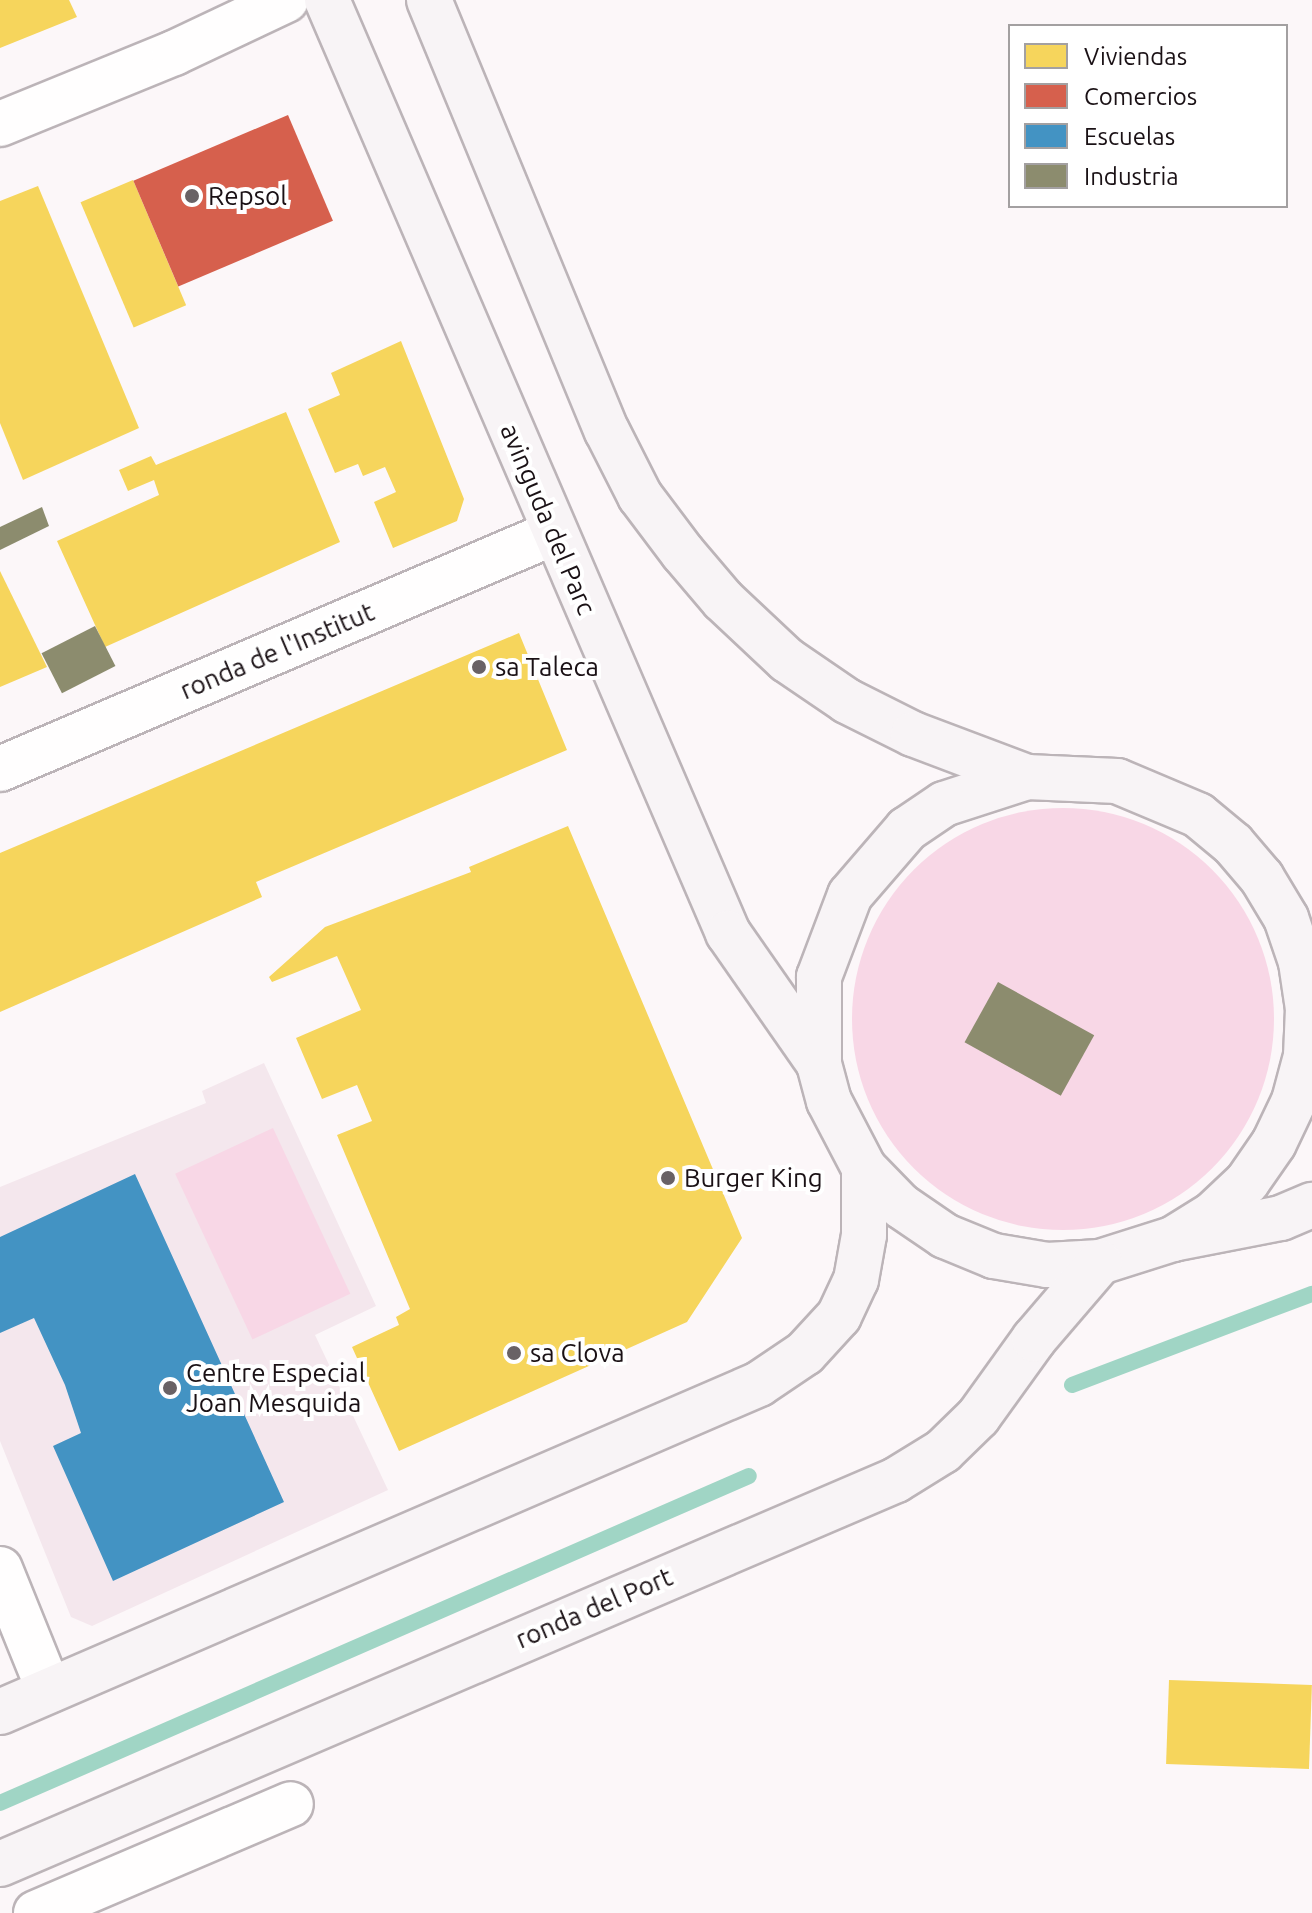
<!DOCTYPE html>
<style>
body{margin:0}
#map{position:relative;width:1312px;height:1913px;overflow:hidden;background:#fcf7f9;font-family:Ubuntu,sans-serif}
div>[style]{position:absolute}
.built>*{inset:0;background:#f4e7ed}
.green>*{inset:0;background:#f8d7e6;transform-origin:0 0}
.round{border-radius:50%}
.homes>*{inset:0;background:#f6d55c;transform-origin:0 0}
.shops>*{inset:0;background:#d6604d;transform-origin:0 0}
.schools>*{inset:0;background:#4393c3}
.industry>*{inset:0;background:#8c8c6e;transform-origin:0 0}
.stream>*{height:16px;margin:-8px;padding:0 8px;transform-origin:8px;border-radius:8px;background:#a0d5c5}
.roads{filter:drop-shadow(2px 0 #bcb4b8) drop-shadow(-2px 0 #bcb4b8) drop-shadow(0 2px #bcb4b8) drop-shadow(0 -2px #bcb4b8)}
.minor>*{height:44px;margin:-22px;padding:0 22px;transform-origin:22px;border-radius:22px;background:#fffefe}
.secondary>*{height:44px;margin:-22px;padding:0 22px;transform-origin:22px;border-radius:22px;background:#f8f4f6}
.dots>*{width:22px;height:22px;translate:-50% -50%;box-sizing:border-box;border:4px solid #fff;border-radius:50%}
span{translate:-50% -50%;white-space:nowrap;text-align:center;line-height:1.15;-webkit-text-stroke:8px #fff;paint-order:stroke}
.poi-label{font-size:26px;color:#1a1115}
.left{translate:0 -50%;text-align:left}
.street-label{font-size:26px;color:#1a1115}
.legend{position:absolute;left:1008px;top:24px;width:280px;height:184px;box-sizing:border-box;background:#fff;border:2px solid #a3a0a1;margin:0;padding:10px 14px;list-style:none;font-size:24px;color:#1a1115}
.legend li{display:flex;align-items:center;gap:16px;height:40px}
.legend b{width:40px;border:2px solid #a3a0a1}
</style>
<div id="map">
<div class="built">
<i style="clip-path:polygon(264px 1063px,376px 1306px,315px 1335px,388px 1490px,92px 1626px,71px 1617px,0 1441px,0 1187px,206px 1103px,202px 1091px)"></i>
</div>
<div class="green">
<i class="round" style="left:852px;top:808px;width:422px;height:422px"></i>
<i style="left:273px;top:1128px;width:183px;height:108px;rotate:65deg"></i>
</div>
<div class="homes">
<i style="clip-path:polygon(0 0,69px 0,77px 17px,0 48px)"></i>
<i style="left:133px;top:180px;width:136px;height:57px;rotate:67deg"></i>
<i style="clip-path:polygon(38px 186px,139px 428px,23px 480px,0 423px,0 201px)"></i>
<i style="clip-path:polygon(401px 341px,464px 499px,457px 521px,393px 548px,374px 502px,396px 492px,385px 467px,363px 476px,358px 464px,335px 473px,308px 409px,340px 395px,331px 373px)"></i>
<i style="clip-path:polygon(286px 412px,340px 542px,105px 647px,57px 541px,159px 495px,154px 480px,128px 491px,119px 470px,151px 456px,156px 465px)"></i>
<i style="clip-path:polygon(0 571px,47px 667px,0 687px)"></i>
<i style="clip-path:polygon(519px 633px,567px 750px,256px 882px,262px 897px,0 1012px,0 853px)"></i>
<i style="clip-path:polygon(568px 826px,742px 1238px,687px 1322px,399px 1451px,352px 1347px,399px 1325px,396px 1317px,410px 1309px,337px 1135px,372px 1121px,357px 1085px,322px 1099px,296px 1038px,361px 1010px,337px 956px,272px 982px,269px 977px,325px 927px,471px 872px,469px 867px)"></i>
<i style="left:1169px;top:1680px;width:143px;height:84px;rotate:2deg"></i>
</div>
<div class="shops">
<i style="left:288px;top:115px;width:115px;height:168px;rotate:67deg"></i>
</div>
<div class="schools">
<i style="clip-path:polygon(135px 1174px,284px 1502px,113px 1581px,53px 1446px,81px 1433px,65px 1385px,34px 1318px,0 1333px,0 1237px)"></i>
</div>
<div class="industry">
<i style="clip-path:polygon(42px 507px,49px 526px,0 550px,0 527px)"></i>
<i style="left:95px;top:626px;width:45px;height:60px;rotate:63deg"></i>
<i style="left:998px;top:982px;width:110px;height:69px;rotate:29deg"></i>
</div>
<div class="stream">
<i style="left:1072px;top:1385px;width:257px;rotate:-20.8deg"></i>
<i style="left:0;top:1803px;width:817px;rotate:-23.59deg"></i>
</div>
<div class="roads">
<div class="minor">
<i style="left:0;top:124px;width:188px;rotate:-22.2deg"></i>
<i style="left:174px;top:53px;width:124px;rotate:-25.3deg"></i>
<i style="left:0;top:769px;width:601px;rotate:-23.11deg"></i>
<i style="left:0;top:1569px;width:131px;rotate:68deg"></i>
<i style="left:36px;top:1913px;width:277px;rotate:-23.1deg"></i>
</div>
<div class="secondary">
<i style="left:327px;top:0;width:1016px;rotate:66.74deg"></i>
<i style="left:728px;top:933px;width:157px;rotate:55.1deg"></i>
<i style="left:429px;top:0;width:466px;rotate:67.6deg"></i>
<i style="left:607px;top:431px;width:73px;rotate:63.1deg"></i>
<i style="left:640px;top:496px;width:71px;rotate:53deg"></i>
<i style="left:683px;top:553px;width:62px;rotate:49.6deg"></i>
<i style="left:723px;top:600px;width:88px;rotate:43.2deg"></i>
<i style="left:787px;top:660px;width:73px;rotate:34.3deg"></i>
<i style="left:847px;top:701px;width:74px;rotate:26.6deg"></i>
<i style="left:913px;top:734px;width:122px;rotate:20.7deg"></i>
<i style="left:1173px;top:1239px;width:47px;rotate:-32deg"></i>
<i style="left:1213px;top:1214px;width:47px;rotate:-43.3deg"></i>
<i style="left:1247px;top:1182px;width:47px;rotate:-55.3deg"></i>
<i style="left:1274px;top:1143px;width:47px;rotate:-64.5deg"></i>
<i style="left:1294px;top:1101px;width:47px;rotate:-75.1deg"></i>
<i style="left:1306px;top:1056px;width:47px;rotate:-87.6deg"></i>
<i style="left:1308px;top:1009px;width:48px;rotate:-98.5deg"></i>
<i style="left:1301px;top:962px;width:46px;rotate:-108.8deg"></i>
<i style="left:1286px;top:918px;width:47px;rotate:-121deg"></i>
<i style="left:1262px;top:878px;width:45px;rotate:-130.5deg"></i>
<i style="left:1233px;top:844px;width:45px;rotate:-140.4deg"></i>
<i style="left:1198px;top:815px;width:88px;rotate:-157.2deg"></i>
<i style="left:1117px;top:781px;width:90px;rotate:-177.5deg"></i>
<i style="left:1027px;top:777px;width:87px;rotate:162deg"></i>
<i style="left:944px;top:804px;width:45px;rotate:146deg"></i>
<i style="left:907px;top:829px;width:87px;rotate:130.8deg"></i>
<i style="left:850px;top:895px;width:88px;rotate:110.7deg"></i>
<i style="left:819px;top:977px;width:87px;rotate:90deg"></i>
<i style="left:819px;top:1064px;width:38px;rotate:75deg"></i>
<i style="left:829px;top:1101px;width:76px;rotate:62.4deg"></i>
<i style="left:864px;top:1168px;width:53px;rotate:45.8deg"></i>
<i style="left:901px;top:1206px;width:53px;rotate:34.3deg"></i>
<i style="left:945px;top:1236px;width:53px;rotate:22.2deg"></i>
<i style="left:994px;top:1256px;width:54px;rotate:9.6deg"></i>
<i style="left:1047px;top:1265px;width:53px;rotate:-3.2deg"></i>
<i style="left:1100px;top:1262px;width:77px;rotate:-17.5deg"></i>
<i style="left:1173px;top:1239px;width:110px;rotate:-11deg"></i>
<i style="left:1281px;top:1218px;width:34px;rotate:-23deg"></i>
<i style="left:0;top:1712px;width:827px;rotate:-23.37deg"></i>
<i style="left:759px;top:1384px;width:55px;rotate:-34deg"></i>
<i style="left:805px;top:1353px;width:50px;rotate:-47.4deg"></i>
<i style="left:839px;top:1316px;width:40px;rotate:-65deg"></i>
<i style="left:856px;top:1280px;width:46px;rotate:-79.9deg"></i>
<i style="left:864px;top:1235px;width:67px;rotate:-90deg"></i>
<i style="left:0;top:1864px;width:975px;rotate:-23.2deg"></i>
<i style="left:896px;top:1480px;width:55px;rotate:-31.7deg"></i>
<i style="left:943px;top:1451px;width:49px;rotate:-44.2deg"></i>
<i style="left:978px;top:1417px;width:96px;rotate:-54.3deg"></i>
<i style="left:1034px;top:1339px;width:101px;rotate:-49.4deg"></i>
</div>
</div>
<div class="dots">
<i style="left:192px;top:196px;background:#696265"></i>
<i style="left:479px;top:667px;background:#696265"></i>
<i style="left:668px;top:1178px;background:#696265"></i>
<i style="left:514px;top:1353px;background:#696265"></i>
<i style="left:170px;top:1388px;background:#696265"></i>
</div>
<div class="poi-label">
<span class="left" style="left:208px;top:196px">Repsol</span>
<span class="left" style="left:495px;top:667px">sa Taleca</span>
<span class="left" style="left:684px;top:1178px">Burger King</span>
<span class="left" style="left:530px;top:1353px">sa Clova</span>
<span class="left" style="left:186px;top:1388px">Centre Especial<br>Joan Mesquida</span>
</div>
<div class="street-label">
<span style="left:548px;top:519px;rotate:67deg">avinguda del Parc</span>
<span style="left:277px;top:651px;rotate:-23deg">ronda de l'Institut</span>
<span style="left:594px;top:1608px;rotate:-23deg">ronda del Port</span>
</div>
<ul class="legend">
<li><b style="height:22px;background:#f6d55c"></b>Viviendas</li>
<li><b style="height:22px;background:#d6604d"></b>Comercios</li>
<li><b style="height:22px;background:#4393c3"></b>Escuelas</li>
<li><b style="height:22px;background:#8c8c6e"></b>Industria</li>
</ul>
</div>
